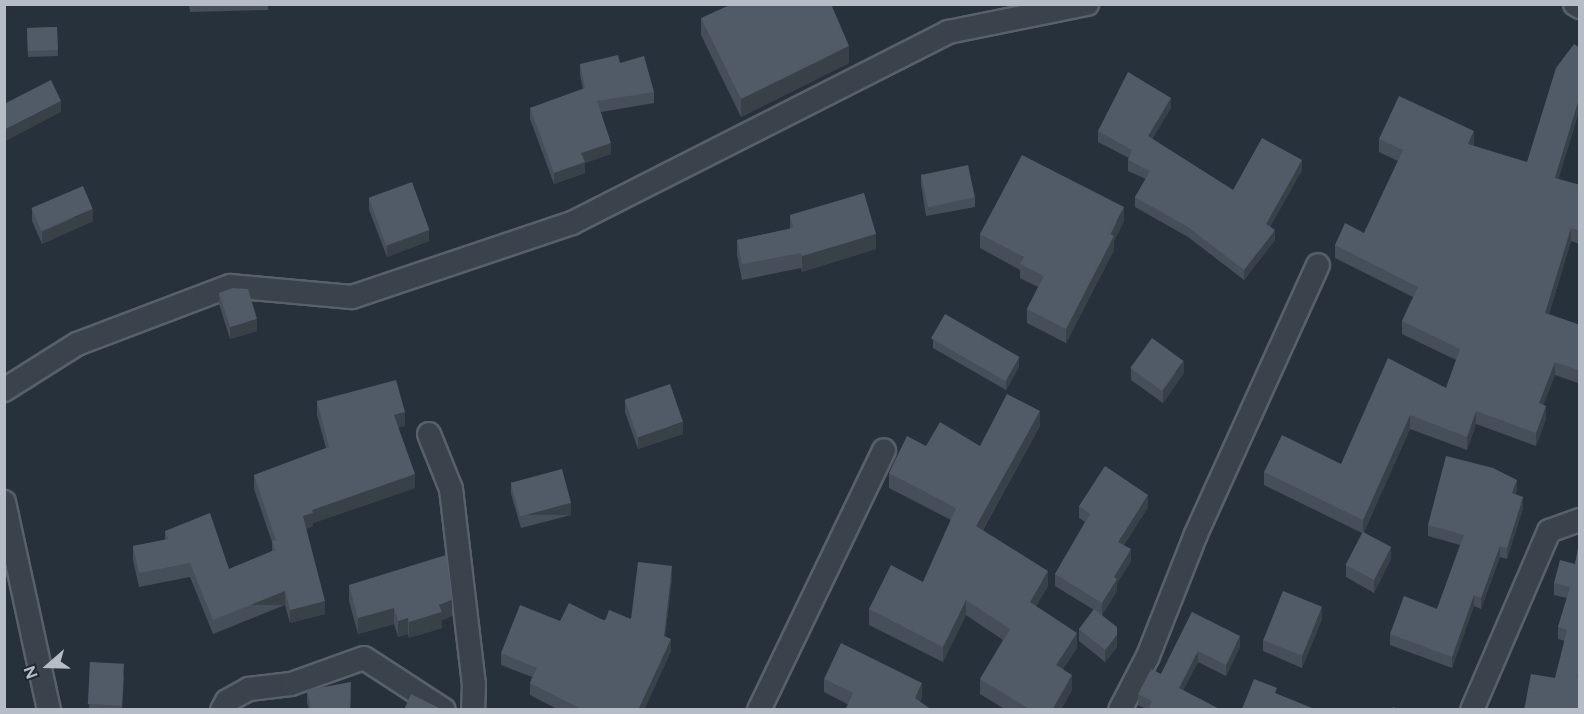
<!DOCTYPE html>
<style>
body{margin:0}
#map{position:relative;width:1584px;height:714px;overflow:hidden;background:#27313b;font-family:Figtree,sans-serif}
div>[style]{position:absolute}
.roads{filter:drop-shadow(2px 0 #58606a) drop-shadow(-2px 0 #58606a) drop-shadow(0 2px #58606a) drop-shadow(0 -2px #58606a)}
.minor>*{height:22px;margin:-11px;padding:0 11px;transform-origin:11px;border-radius:11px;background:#3a424c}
.wall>*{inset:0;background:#454e59;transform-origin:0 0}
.shaded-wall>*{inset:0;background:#384048;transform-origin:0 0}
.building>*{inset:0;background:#505b67;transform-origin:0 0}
span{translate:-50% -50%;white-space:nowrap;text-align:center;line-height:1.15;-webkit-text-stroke:6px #1f2731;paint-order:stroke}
.frame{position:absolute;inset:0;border:6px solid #b6bdc7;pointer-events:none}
.north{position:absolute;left:18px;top:636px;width:60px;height:60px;-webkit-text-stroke:4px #1f2731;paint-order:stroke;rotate:250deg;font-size:16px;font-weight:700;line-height:24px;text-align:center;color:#b6bdc7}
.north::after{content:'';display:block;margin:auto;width:21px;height:27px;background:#b6bdc7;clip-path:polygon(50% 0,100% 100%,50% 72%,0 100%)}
</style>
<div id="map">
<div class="roads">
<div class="minor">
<i style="left:1575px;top:4px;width:6px;rotate:31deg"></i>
<i style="left:4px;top:390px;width:86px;rotate:-32.2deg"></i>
<i style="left:77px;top:344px;width:164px;rotate:-20.8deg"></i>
<i style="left:230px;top:286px;width:122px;rotate:5.2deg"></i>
<i style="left:352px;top:297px;width:232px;rotate:-18.6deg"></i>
<i style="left:572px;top:223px;width:422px;rotate:-26.9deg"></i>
<i style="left:948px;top:32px;width:142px;rotate:-11.4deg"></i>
<i style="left:429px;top:434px;width:59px;rotate:68.2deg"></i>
<i style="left:451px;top:489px;width:196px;rotate:83.3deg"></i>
<i style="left:474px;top:684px;width:26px;rotate:92deg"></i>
<i style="left:4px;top:502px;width:213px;rotate:77.8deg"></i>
<i style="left:222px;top:710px;width:10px;rotate:-61deg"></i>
<i style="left:227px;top:701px;width:25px;rotate:-29deg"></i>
<i style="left:249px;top:689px;width:42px;rotate:-6.8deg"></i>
<i style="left:291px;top:684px;width:77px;rotate:-19.6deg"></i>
<i style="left:364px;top:658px;width:95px;rotate:33deg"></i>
<i style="left:759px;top:710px;width:288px;rotate:-64.3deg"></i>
<i style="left:1120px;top:710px;width:61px;rotate:-62.6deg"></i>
<i style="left:1148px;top:656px;width:131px;rotate:-68.5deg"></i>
<i style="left:1196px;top:534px;width:295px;rotate:-65.6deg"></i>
<i style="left:1472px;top:710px;width:195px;rotate:-66.7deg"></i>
<i style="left:1549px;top:531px;width:33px;rotate:-20deg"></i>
</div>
</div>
<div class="wall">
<i style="clip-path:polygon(189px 4px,268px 4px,268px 10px,190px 12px)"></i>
<i style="clip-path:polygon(701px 18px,849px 63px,741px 117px,701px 35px)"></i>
<i style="left:57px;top:27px;width:29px;height:30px;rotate:88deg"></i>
<i style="clip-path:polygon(620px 63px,654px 92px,654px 103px,601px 112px,611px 154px,585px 163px,585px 173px,554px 184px,530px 119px,530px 108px,583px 89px,580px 75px,580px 64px)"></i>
<i style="clip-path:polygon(1171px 108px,1152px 139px,1233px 190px,1302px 170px,1270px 227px,1275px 240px,1244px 280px,1188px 237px,1135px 207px,1135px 197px,1146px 179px,1128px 171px,1128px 160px,1129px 158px,1098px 142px,1098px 131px)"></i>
<i style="clip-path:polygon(1379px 139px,1474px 144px,1473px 146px,1558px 179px,1580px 185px,1580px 244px,1571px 241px,1549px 314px,1580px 325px,1580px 377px,1578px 383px,1555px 375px,1543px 405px,1546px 419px,1536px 446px,1476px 424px,1467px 450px,1410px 429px,1364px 532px,1391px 559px,1374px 593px,1346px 577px,1346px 565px,1362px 533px,1264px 485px,1264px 472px,1341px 464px,1446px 388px,1456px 360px,1402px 334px,1402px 321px,1413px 297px,1335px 258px,1335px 245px,1364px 233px,1398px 161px,1379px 152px)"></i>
<i style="clip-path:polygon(921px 174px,975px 197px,975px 207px,926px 216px,921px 184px)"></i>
<i style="clip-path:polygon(369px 198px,429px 241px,387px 257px,369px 210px)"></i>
<i style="clip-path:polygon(32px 209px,93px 221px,42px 244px,32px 221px)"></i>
<i style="clip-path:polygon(790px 215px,876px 249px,802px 272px,801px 268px,742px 280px,737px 255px,737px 240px,790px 229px)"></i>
<i style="clip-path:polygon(1124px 221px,1114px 241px,1114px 250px,1066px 343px,1027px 323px,1027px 309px,1038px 287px,1020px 278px,1020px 270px,980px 248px,980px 234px)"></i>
<i style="clip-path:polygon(219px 293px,257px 331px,230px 339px,219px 304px)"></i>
<i style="clip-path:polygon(933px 339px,1019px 367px,1006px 390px,933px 348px)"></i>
<i style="clip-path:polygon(1131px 368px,1184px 373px,1163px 403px,1131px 380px)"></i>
<i style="clip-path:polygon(625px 400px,683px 434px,638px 449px,625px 412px)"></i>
<i style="clip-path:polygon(317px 401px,405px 426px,398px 427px,415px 488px,313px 523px,313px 526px,306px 529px,325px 614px,290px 623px,285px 605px,213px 634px,190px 577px,139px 587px,133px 560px,133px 546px,165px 540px,165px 531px,229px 569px,272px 551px,272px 542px,254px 489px,254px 475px,326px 448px,317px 415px)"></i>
<i style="clip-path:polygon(1040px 426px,983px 530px,1048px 586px,1036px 606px,1077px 648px,1063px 669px,1072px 690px,1061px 710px,1006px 710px,980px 694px,980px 679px,1003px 640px,966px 615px,943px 662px,869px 625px,869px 609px,923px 582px,951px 520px,889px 488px,889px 473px,926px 446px,980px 446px)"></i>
<i style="clip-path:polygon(511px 482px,571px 515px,521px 528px,511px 494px)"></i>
<i style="clip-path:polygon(1517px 490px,1515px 494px,1523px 508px,1507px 559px,1500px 557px,1481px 609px,1474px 606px,1452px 668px,1390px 645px,1390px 634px,1437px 609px,1460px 545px,1428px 536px,1428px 525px)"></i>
<i style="clip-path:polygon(1079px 506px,1148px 507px,1124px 545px,1131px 561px,1117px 583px,1117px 591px,1102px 615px,1117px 647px,1105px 662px,1079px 641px,1079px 629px,1094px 610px,1055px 586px,1055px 574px,1085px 522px,1079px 518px)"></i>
<i style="clip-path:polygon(1580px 539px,1580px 710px,1555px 678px,1565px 641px,1558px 639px,1558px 627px,1567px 598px,1554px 595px,1554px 583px,1575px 564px)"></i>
<i style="clip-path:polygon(672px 578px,665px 637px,671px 651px,644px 710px,559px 710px,530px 695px,530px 683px,532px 677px,501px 665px,501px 653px,560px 621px,631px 619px)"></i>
<i style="clip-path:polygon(349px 585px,452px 616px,442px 620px,442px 628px,409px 638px,408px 634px,398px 637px,394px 624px,358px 634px,349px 601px)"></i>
<i style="clip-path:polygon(1192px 612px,1240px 647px,1226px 676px,1198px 662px,1183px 690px,1221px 710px,1148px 710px,1138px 705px,1138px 694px,1161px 674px)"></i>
<i style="clip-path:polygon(1322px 619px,1302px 668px,1263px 651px,1263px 640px)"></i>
<i style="clip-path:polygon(90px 662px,124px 676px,122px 710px,89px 710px)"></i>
<i style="clip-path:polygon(824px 679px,922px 697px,920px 702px,847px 704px,824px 692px)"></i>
<i style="clip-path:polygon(307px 690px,351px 693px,350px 710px,309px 710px,307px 702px)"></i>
</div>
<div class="shaded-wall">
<i style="clip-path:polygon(849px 46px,849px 63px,741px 117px,741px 99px)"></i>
<i style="clip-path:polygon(1580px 96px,1580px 109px,1555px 191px,1555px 178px)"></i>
<i style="clip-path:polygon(1171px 98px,1171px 108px,1148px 146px,1148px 136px)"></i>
<i style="clip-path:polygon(61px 101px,61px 112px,4px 142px,4px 130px)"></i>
<i style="clip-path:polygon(1474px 131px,1474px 144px,1468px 157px,1468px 144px)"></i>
<i style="clip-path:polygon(611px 143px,611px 154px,585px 163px,585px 173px,554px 184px,554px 173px,581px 153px)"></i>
<i style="clip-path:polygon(1302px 160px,1302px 170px,1266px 234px,1266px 224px)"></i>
<i style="clip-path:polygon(1124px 207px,1124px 221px,1114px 241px,1114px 250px,1066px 343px,1066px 329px)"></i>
<i style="clip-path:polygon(93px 209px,93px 221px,42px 244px,42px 232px)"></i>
<i style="clip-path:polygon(1571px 228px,1571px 241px,1545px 326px,1545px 313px)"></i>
<i style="clip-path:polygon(429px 230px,429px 241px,387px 257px,387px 245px)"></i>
<i style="clip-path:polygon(1275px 230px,1275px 240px,1244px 280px,1244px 270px)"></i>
<i style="clip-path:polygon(876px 234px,876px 249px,802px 272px,802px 256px)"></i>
<i style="clip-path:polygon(257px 319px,257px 331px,230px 339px,230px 327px)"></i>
<i style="clip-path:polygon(1019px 357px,1019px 367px,1006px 390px,1006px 380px)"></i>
<i style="clip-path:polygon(1184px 361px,1184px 373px,1163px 403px,1163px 391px)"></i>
<i style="clip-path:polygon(1555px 362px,1555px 375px,1539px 417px,1539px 403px)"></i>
<i style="clip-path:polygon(1580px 364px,1580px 377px,1578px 383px,1578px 370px)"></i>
<i style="clip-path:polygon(1546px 406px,1546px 419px,1536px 446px,1536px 433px)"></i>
<i style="clip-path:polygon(1040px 411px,1040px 426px,976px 541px,976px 526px)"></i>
<i style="clip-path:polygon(1476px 411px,1476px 424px,1467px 450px,1467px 437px)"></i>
<i style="clip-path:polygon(405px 412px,405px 426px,394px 428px,394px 415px)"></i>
<i style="clip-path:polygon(1410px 415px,1410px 429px,1363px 534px,1363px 520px)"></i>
<i style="clip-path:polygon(683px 422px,683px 434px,638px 449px,638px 437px)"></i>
<i style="clip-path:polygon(415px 474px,415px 488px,313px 523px,313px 526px,303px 530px,303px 516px,312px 510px)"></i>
<i style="clip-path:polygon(1517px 480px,1517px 490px,1512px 504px,1512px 493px)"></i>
<i style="clip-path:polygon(1148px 495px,1148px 507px,1118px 554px,1118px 542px)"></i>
<i style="clip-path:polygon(1523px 497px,1523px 508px,1507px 559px,1507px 548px)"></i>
<i style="left:571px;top:503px;width:12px;height:52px;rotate:90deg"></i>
<i style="clip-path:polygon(1500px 546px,1500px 557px,1481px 609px,1481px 598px)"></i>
<i style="clip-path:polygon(1391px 547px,1391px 559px,1374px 593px,1374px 581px)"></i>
<i style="clip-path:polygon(1131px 549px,1131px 561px,1117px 583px,1117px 591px,1102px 615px,1102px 603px,1114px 577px)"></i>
<i style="clip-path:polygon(672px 566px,672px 578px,664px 648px,664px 636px)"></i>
<i style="clip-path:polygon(1048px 571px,1048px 586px,1030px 617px,1030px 602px)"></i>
<i style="left:285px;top:591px;width:14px;height:78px;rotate:90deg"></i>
<i style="clip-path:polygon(1474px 595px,1474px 606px,1452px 668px,1452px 657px)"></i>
<i style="clip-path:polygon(452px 600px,452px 616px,442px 620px,442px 628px,409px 638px,409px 622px,439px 605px)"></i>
<i style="clip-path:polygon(966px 600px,966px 615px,943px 662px,943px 647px)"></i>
<i style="clip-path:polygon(325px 601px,325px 614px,290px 623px,290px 610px)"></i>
<i style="clip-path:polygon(1322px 607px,1322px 619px,1302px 668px,1302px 656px)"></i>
<i style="clip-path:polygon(394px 608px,394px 624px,358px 634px,358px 618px)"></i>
<i style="clip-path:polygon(408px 618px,408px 634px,398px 637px,398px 621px)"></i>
<i style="clip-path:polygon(1077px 633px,1077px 648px,1056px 680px,1056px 665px)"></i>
<i style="clip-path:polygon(1117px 635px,1117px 647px,1105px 662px,1105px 650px)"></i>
<i style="clip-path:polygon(1240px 636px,1240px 647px,1226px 676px,1226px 665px)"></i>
<i style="clip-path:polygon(671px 639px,671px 651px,644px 710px,638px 710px)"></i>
<i style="clip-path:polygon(1198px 651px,1198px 662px,1179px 699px,1179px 688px)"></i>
<i style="clip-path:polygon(1072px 675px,1072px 690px,1061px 710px,1052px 710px)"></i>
<i style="clip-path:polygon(922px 683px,922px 697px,916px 710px,915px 698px)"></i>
</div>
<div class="building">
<i style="clip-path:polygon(732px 4px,831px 4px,849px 46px,741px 99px,701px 18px)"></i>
<i style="left:57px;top:27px;width:23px;height:30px;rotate:88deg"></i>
<i style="clip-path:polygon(1574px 44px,1580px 48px,1580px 96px,1555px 178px,1580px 185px,1580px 231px,1571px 228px,1545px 313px,1580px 325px,1580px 364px,1578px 370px,1555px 362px,1539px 403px,1546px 406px,1536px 433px,1476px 411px,1467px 437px,1410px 415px,1363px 520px,1264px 472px,1282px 435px,1341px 464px,1388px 358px,1446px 388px,1460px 349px,1402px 321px,1418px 287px,1335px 245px,1345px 223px,1364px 233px,1403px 150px,1379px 139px,1399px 96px,1474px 131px,1468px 144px,1527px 162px,1556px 68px)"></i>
<i style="clip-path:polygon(618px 55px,620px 63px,644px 56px,654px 92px,597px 101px,611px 143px,581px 153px,585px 162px,554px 173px,530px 108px,585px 88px,580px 64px)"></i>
<i style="clip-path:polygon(1128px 72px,1171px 98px,1148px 136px,1233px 190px,1262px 138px,1302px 160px,1266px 224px,1275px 230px,1244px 270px,1188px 227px,1135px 197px,1150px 171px,1128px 160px,1132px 150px,1098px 131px)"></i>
<i style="clip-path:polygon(51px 80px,61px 101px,4px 130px,4px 104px)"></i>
<i style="clip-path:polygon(1022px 155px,1124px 207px,1110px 234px,1114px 236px,1066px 329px,1027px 309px,1044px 276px,1020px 264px,1024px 257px,980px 234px)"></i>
<i style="left:968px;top:165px;width:33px;height:48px;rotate:78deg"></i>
<i style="left:412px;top:182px;width:51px;height:46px;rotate:70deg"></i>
<i style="left:83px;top:186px;width:25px;height:56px;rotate:67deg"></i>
<i style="clip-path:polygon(864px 193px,876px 234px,802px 256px,801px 253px,742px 264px,737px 240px,793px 228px,790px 215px)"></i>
<i style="clip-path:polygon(233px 288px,248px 289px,257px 319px,230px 327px,219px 293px)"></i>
<i style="left:945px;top:314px;width:86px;height:28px;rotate:30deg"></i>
<i style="left:1152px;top:338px;width:39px;height:37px;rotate:36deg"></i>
<i style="clip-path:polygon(396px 380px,405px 412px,394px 415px,415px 474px,312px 510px,313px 513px,303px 516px,325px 601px,290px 610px,285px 591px,213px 620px,190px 563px,139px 573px,133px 546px,168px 539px,165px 531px,210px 513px,229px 569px,275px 550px,272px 541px,276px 540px,254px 475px,329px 447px,317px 401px)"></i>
<i style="left:670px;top:384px;width:40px;height:48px;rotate:71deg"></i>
<i style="clip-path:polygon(1007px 394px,1040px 411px,976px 526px,1048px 571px,1030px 602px,1077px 633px,1056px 665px,1072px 675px,1052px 710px,1031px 710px,980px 679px,1010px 629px,966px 600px,943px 647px,869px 609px,891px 565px,923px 582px,956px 508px,889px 473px,907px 436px,926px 446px,940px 422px,980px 446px)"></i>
<i style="clip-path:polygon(1446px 456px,1493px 468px,1517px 480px,1512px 493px,1523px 497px,1507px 548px,1500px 546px,1481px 598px,1474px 595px,1452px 657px,1390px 634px,1404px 596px,1437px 609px,1464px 535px,1428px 525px)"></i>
<i style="clip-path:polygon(1105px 466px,1148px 495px,1118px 542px,1131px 549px,1114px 577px,1117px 579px,1102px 603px,1055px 574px,1090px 514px,1079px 506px)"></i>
<i style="left:562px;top:469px;width:35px;height:53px;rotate:75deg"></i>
<i style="left:1363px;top:532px;width:32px;height:37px;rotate:28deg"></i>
<i style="clip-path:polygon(1580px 539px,1580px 666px,1577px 678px,1580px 679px,1580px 710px,1524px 710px,1531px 674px,1555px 678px,1567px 630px,1558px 627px,1570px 587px,1554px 583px,1560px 560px,1575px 564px)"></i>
<i style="clip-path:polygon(446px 555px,452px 600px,439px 605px,442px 612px,409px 622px,408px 618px,398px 621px,394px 608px,358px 618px,349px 585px)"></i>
<i style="clip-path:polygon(638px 562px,672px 566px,664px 636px,671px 639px,638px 710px,583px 710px,530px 683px,537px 668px,501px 653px,520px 605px,560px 621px,569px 603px,605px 621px,609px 610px,631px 619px)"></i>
<i style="left:1283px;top:591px;width:42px;height:53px;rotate:22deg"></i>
<i style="clip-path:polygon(1094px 609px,1117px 627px,1117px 635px,1105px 650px,1079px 629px)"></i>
<i style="clip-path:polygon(1192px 612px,1240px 636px,1226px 665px,1198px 651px,1179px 688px,1221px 710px,1154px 710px,1149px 707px,1152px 701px,1138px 694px,1151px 669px,1161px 674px)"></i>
<i style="clip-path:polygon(841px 643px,922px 683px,915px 698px,932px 710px,845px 710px,853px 693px,824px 679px)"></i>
<i style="left:90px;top:662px;width:34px;height:42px;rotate:3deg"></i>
<i style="clip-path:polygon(1254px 679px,1277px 688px,1275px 693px,1317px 710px,1242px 709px)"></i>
<i style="clip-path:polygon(351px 682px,350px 710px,311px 710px,307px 690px)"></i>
<i style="clip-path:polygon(411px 694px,443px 710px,404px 710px)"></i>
<i style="clip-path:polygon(1393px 707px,1400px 710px,1392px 710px)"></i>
</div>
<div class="frame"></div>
<div class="north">N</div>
</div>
